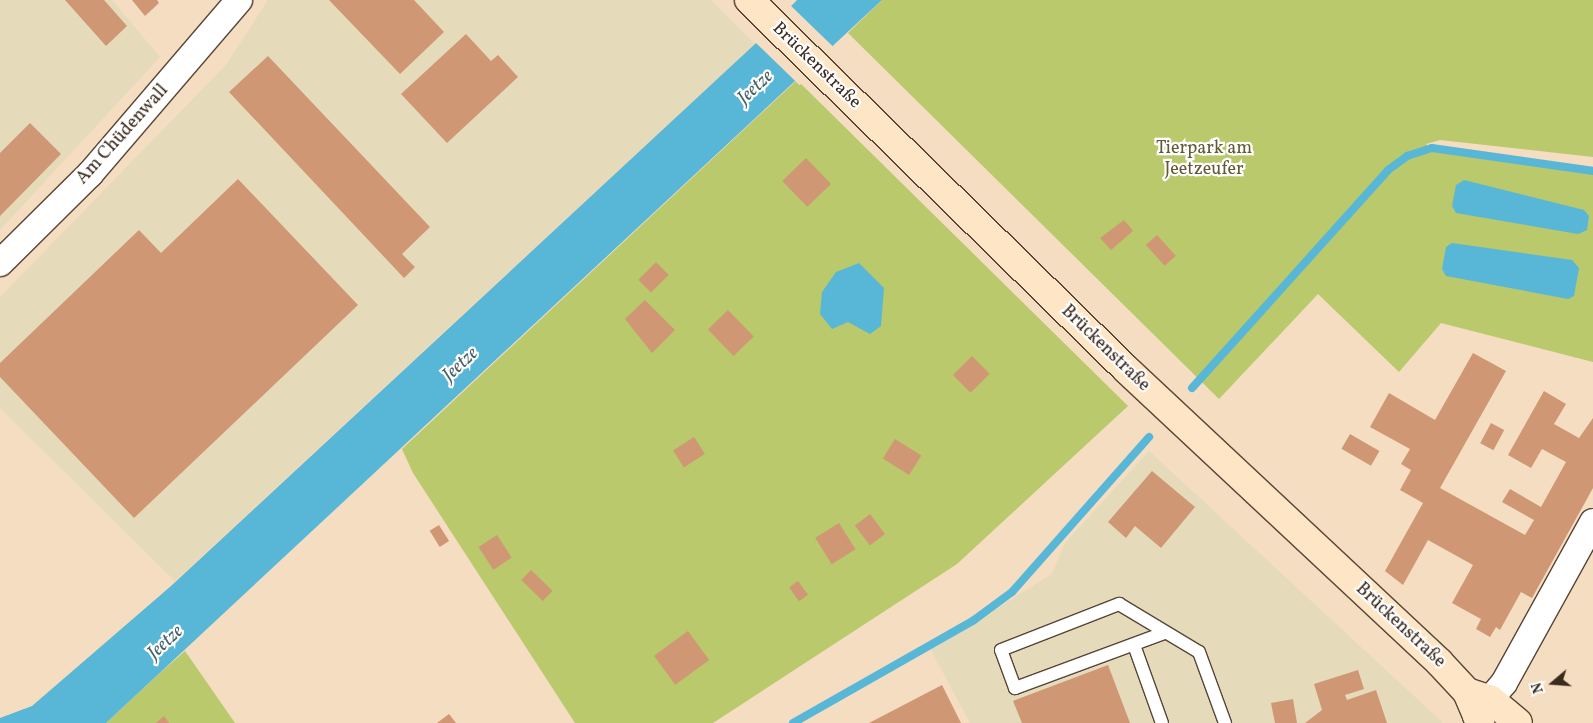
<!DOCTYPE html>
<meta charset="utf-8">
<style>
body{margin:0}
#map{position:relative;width:1593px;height:723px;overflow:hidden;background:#f4ddc1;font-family:Vollkorn,serif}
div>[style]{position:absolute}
.built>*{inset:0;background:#e5daba}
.green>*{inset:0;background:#b9c96b}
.water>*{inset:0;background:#58b7d7}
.pier>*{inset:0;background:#f4ddc1;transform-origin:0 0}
.stream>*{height:8px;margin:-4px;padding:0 4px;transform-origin:4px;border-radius:4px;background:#58b7d7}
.building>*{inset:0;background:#d09774;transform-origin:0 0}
.roads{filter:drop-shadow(1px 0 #574536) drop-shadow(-1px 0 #574536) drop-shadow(0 1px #574536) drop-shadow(0 -1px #574536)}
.lane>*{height:12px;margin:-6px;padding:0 6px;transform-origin:6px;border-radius:6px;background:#fff}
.street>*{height:26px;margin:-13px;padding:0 13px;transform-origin:13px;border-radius:13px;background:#fff}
.secondary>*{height:28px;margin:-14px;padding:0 14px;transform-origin:14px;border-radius:14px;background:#fde5c5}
span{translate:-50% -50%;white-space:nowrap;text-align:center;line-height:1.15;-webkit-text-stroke:4.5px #fff;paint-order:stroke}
.street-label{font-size:18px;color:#3b2a1e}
.park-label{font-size:18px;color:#615a35}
.water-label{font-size:19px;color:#476268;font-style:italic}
.north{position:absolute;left:1528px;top:658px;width:50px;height:50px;-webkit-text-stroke:4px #fff;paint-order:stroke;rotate:252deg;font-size:14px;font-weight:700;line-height:20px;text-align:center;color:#3b2a1e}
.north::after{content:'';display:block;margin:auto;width:18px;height:22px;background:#3b2a1e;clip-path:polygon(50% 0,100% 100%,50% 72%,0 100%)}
</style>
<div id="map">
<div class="built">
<i style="clip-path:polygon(0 0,112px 0,160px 57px,0 230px)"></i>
<i style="clip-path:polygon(268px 0,711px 0,755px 44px,175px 581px,0 408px,0 297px,225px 66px)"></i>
<i style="clip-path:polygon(1149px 451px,1441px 721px,1442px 723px,970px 723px,931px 650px,1052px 574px,1065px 543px)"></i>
</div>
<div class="green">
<i style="clip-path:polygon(882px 0,1593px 0,1593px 157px,1440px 140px,1426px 144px,1432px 150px,1593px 171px,1593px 362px,1441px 323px,1399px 372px,1318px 294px,1219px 399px,848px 33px)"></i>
<i style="clip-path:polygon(797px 80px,1128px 406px,957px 564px,713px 723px,575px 723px,413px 473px,402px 449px)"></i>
<i style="clip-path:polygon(185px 651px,235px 723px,106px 723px,161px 672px)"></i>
</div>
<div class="water">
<i style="clip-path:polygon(797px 0,882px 0,106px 723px,0 723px,0 718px,32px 706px,171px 586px,755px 44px)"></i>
<i style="clip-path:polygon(1464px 180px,1584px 210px,1589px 216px,1587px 230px,1578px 234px,1456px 213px,1452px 206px,1456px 185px)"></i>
<i style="clip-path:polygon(1452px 243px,1572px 260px,1579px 268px,1574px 296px,1568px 299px,1446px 276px,1442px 269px,1446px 247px)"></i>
<i style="clip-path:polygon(859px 263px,884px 288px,881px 326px,870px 334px,848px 322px,832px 329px,820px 314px,822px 292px,836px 272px)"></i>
</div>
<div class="pier">
<i style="left:789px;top:4px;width:64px;height:51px;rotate:44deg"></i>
</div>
<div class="stream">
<i style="left:1192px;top:388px;width:293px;rotate:-48deg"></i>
<i style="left:1388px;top:170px;width:24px;rotate:-36deg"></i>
<i style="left:1407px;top:156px;width:26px;rotate:-18deg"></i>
<i style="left:1432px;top:148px;width:163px;rotate:8.1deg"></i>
<i style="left:793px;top:723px;width:208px;rotate:-29.6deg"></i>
<i style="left:974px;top:620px;width:47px;rotate:-36.4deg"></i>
<i style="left:1012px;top:592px;width:207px;rotate:-48.5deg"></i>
</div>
<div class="building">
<i style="clip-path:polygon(65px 0,104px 0,127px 26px,106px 46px)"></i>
<i style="clip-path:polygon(132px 0,157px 0,159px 3px,145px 16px)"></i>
<i style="clip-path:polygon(329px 0,414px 0,444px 32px,400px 74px)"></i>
<i style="clip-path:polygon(466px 34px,491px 61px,498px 55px,518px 77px,447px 143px,401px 94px)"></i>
<i style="clip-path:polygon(268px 56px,430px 227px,402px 254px,415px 267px,404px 278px,229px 92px)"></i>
<i style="clip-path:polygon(30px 123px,61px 154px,0 216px,0 153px)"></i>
<i style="left:806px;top:158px;width:36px;height:33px;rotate:46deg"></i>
<i style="clip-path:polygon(238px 179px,358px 305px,134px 518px,0 377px,0 363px,139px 230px,161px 253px)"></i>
<i style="clip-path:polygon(1124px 220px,1133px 231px,1111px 250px,1100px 238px)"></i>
<i style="left:1157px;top:235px;width:28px;height:15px;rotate:48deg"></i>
<i style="left:656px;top:262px;width:18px;height:25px;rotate:45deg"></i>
<i style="clip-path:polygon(645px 300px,675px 330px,652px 353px,625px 319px)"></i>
<i style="left:728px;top:310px;width:37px;height:28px;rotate:46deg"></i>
<i style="clip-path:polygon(1473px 353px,1506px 371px,1440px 488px,1525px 535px,1534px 520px,1502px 502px,1510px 489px,1541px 507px,1566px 462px,1542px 449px,1531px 468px,1508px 455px,1544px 391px,1566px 404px,1554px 424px,1579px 438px,1593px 418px,1593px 488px,1532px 598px,1521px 592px,1500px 630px,1496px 627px,1490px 637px,1476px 629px,1481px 619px,1452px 603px,1473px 565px,1428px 540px,1403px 585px,1385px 571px,1423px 503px,1400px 490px,1411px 470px,1401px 464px,1410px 449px,1370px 427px,1389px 393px,1435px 420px)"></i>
<i style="left:972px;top:356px;width:25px;height:27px;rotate:45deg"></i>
<i style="left:1491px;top:423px;width:15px;height:23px;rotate:28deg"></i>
<i style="left:1350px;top:434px;width:34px;height:17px;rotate:30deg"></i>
<i style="left:694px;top:437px;width:20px;height:25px;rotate:57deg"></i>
<i style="left:895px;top:439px;width:31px;height:23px;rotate:32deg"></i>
<i style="clip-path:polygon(1152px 471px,1195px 507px,1161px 548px,1135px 526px,1126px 538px,1108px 522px)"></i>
<i style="left:870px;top:514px;width:25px;height:19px;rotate:53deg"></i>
<i style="left:839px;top:523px;width:31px;height:28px;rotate:58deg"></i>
<i style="left:439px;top:525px;width:19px;height:11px;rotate:58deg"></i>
<i style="left:497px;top:535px;width:27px;height:22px;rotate:57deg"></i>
<i style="left:531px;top:570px;width:30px;height:14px;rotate:44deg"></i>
<i style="left:798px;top:581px;width:17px;height:11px;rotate:54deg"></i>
<i style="left:688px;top:631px;width:36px;height:42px;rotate:54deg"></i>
<i style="clip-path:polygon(1108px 665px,1130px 723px,1022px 723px,1013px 701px)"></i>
<i style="clip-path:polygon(1358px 670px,1364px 689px,1345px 695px,1347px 700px,1376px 690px,1387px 723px,1305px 723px,1322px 710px,1314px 684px)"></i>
<i style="clip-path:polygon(942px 685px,961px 723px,869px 723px)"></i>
<i style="clip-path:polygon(1293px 699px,1297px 723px,1275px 723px,1271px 703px)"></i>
<i style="clip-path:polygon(449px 714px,456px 723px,437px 723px)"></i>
<i style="clip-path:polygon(164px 716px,169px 723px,156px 723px)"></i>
</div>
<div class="roads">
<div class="lane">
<i style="left:1164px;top:633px;width:159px;rotate:159.7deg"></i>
<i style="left:1015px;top:688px;width:40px;rotate:-110.2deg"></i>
<i style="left:1001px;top:650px;width:127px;rotate:-21.3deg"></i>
<i style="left:1119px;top:604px;width:93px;rotate:31deg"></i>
<i style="left:1199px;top:652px;width:76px;rotate:69.9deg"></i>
<i style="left:1134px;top:645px;width:83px;rotate:70.3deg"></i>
</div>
<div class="street">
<i style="left:0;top:263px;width:127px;rotate:-44.7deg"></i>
<i style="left:90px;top:174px;width:229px;rotate:-49.4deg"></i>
<i style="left:1476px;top:716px;width:43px;rotate:-49.7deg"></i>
<i style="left:1504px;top:683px;width:184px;rotate:-61.1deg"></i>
</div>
<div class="secondary">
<i style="left:749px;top:0;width:529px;rotate:44.39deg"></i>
<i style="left:1127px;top:370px;width:427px;rotate:43.1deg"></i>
<i style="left:1439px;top:662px;width:41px;rotate:47deg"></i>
<i style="left:1467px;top:692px;width:34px;rotate:67deg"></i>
<i style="left:1467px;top:692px;width:25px;rotate:18deg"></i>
<i style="left:1491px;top:700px;width:35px;rotate:40deg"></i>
</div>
</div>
<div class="street-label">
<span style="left:816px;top:66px;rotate:44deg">Brückenstraße</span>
<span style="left:123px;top:135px;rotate:-48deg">Am Chüdenwall</span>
<span style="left:1105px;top:349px;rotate:44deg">Brückenstraße</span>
<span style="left:1400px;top:626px;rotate:43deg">Brückenstraße</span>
</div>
<div class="park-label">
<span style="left:1204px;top:160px">Tierpark am<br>Jeetzeufer</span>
</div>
<div class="water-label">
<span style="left:756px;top:88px;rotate:-43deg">Jeetze</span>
<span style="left:461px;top:365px;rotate:-43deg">Jeetze</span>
<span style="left:166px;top:643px;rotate:-43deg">Jeetze</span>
</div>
<div class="north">N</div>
</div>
